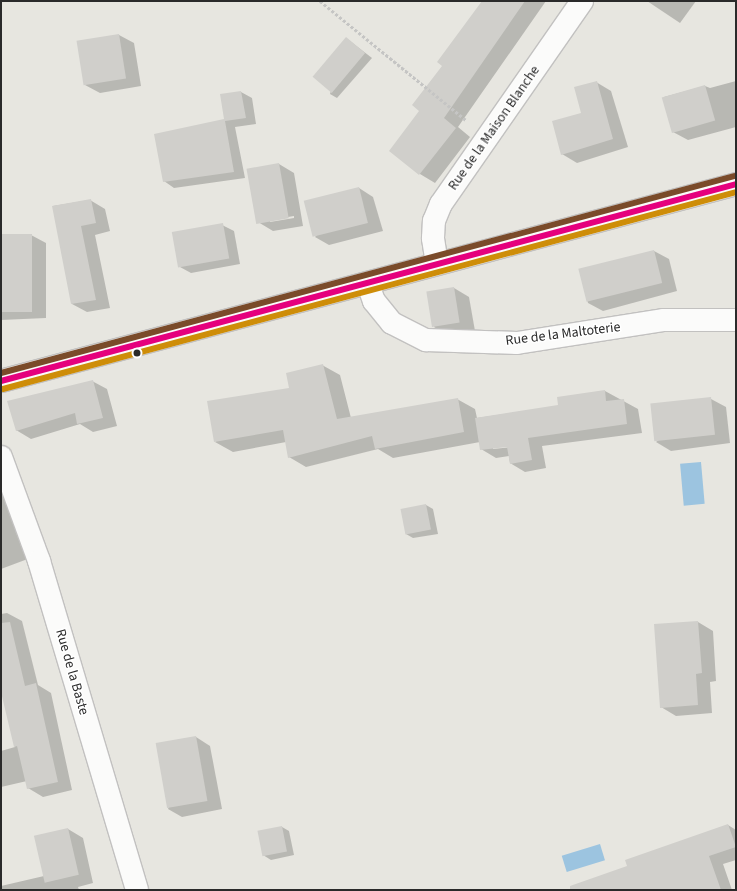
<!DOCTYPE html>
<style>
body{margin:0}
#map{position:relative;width:737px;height:891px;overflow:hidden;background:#e7e6e0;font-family:"Source Sans 3",sans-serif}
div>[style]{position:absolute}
.water>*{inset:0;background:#9cc4e0;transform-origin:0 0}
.shadow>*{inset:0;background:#0003}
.building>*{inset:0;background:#d0cfcb;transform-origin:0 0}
.path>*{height:2.5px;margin-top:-1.25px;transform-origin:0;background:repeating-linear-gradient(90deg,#c5c5c4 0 3px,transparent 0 5px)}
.roads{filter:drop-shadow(1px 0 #c2c1c0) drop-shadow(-1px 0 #c2c1c0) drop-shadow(0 1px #c2c1c0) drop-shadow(0 -1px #c2c1c0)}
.minor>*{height:22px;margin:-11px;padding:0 11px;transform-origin:11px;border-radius:11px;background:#fbfbfa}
.secondary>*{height:22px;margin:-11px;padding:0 11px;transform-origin:11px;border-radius:11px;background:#fbfbfa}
.bus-1>*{height:6px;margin:-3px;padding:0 3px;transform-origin:3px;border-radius:3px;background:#e5007d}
.bus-2>*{height:6px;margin:-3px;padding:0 3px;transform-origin:3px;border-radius:3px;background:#ce8d08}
.bus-3>*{height:6px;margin:-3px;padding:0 3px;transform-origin:3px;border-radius:3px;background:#7a4b2a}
.dots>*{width:11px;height:11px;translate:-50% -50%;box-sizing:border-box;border:2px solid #fff;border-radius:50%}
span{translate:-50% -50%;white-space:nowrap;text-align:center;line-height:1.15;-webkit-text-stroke:3px #fff;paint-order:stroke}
.street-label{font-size:14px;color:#2a2a2a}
.frame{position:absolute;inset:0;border:2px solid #2a2a2a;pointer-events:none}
</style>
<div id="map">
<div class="water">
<i style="left:701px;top:462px;width:42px;height:21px;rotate:85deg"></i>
<i style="left:600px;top:844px;width:17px;height:40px;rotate:73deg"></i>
</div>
<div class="shadow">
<i style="clip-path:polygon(483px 1px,546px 1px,458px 127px,470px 137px,435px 183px,420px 174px,421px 111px)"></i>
<i style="clip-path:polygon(647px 1px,696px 1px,680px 23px)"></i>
<i style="clip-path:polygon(119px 35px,134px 43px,141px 86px,100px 93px,85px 85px)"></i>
<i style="clip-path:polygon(346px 38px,372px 58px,337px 98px,330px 94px)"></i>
<i style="clip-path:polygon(736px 81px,736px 127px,688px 140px,673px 132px,664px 97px,705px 86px,710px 88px)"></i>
<i style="clip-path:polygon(596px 82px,611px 91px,628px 147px,577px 163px,562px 154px)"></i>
<i style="clip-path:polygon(241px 92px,252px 98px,256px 124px,235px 127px,245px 178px,174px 188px,164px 181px,225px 120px)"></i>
<i style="clip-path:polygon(evenodd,279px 164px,294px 173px,303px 226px,273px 231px,258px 222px,279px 164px,294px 216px,294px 218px,270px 222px,270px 220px,294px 216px)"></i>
<i style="clip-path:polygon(359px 188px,373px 197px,383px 231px,329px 245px,315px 237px)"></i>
<i style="clip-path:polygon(90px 200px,105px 209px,110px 231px,95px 235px,110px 308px,87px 312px,72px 304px,53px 206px)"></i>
<i style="clip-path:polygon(222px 225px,234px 231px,240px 264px,191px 273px,180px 267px)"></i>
<i style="clip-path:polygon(1px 235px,31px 235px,46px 243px,46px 318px,1px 320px)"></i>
<i style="clip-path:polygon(654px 251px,669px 259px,677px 291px,603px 311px,588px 303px,580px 271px)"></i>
<i style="clip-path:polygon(454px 288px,469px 297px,475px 331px,449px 336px,434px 327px)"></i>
<i style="clip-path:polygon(evenodd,322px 365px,340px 375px,351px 418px,457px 399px,475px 409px,477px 418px,559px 406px,605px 391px,638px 409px,642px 433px,542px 446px,546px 468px,525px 472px,510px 463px,509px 456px,496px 458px,481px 449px,480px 442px,393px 458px,378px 449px,306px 467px,289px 457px,286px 442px,233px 452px,215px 442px,322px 365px,511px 445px,512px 447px,493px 449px,493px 447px,511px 445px)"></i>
<i style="clip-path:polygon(92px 381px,107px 389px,117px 426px,93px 432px,80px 424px,31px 439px,16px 430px)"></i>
<i style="clip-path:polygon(711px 399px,726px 407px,730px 443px,671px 451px,656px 442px)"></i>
<i style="clip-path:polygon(1px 485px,33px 557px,1px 569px)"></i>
<i style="clip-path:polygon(426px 505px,433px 509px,438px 534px,413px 538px,406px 534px)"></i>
<i style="clip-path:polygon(7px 613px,22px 621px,38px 685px,51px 693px,72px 790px,43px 797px,28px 788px,27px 781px,1px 787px,1px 751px,15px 747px,1px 687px,1px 614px)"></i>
<i style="clip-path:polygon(698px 622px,713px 631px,716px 681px,710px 682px,712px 713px,676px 716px,661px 707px)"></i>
<i style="clip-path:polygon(196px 737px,210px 746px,222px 809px,182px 817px,168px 809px)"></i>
<i style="clip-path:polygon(728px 825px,736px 830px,736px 860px,723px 864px,732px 890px,571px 890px)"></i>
<i style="clip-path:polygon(282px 827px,289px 831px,294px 855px,271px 860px,263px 855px)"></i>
<i style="clip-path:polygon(68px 829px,83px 838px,93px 883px,78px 887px,79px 890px,1px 890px,1px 886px,44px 876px)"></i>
</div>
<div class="building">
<i style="clip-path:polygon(482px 1px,525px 1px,444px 118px,456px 128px,419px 175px,389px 151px,419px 111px,412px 105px,442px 66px,437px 62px)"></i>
<i style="left:119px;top:34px;width:45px;height:43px;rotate:81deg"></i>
<i style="left:346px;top:37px;width:25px;height:52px;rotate:40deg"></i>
<i style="clip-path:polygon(597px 81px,613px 139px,561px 155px,552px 121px,581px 113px,574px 87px)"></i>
<i style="left:705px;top:85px;width:37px;height:45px;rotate:74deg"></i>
<i style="clip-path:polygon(241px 91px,246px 118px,225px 121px,234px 172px,163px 182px,154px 134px,224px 119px,220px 94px)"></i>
<i style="left:279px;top:163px;width:56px;height:33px;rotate:80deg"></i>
<i style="left:359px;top:187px;width:37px;height:57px;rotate:76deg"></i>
<i style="clip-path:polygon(91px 199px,96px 223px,81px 226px,96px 300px,71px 304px,52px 206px)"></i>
<i style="left:223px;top:223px;width:36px;height:52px;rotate:80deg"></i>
<i style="left:1px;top:234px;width:31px;height:78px"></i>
<i style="left:654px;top:250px;width:34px;height:78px;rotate:76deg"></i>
<i style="left:454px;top:287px;width:36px;height:28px;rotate:81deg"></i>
<i style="clip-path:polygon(323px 364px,337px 419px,458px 398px,464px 432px,375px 449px,372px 436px,288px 458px,283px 430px,214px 442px,207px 401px,289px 388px,286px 373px)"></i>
<i style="clip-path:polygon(93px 380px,103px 418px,77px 424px,75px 413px,16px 431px,7px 401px)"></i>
<i style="clip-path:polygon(605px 390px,606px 401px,624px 399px,627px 424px,528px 438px,532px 460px,510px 464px,507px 447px,480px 450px,475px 418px,558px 405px,557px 397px)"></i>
<i style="left:711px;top:397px;width:38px;height:61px;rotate:84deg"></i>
<i style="left:426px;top:504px;width:26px;height:26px;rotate:79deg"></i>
<i style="clip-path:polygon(698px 621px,702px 673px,696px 674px,698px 705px,660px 708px,654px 624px)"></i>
<i style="clip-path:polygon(10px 622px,25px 686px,36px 683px,58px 782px,27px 789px,17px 746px,14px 747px,1px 692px,1px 623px)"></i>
<i style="left:196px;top:736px;width:66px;height:41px;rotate:80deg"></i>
<i style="clip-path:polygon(728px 824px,736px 847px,709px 856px,721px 890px,570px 890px,570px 886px,627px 866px,625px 860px)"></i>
<i style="left:282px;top:826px;width:26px;height:25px;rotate:79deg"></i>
<i style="left:68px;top:828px;width:48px;height:35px;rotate:77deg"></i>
</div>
<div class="path">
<i style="left:320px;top:1px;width:188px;rotate:39.2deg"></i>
</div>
<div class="roads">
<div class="minor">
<i style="left:437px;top:264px;width:26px;rotate:-99deg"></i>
<i style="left:433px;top:238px;width:17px;rotate:-87deg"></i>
<i style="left:434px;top:221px;width:18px;rotate:-68deg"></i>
<i style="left:441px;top:204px;width:247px;rotate:-55.2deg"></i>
<i style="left:368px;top:284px;width:18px;rotate:71deg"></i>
<i style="left:374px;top:301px;width:28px;rotate:51deg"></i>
<i style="left:392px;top:323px;width:38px;rotate:27deg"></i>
<i style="left:426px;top:340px;width:91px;rotate:1.9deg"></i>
<i style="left:517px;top:343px;width:149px;rotate:-8.9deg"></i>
<i style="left:664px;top:320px;width:72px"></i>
<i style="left:1px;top:457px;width:111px;rotate:69.9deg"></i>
<i style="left:39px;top:561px;width:343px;rotate:73.4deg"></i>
</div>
<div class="secondary">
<i style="left:1px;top:381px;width:761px;rotate:-15deg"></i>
</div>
</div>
<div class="bus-1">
<i style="left:1px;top:381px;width:761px;rotate:-15deg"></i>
</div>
<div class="bus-2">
<i style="left:3px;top:389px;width:759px;rotate:-15.04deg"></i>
</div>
<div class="bus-3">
<i style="left:1px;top:373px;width:759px;rotate:-15.04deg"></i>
</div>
<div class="dots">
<i style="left:137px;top:353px;background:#2a2a2a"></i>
</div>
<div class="street-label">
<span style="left:494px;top:128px;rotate:-55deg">Rue de la Maison Blanche</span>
<span style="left:563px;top:334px;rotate:-7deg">Rue de la Maltoterie</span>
<span style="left:72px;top:672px;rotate:74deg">Rue de la Baste</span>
</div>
<div class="frame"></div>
</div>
